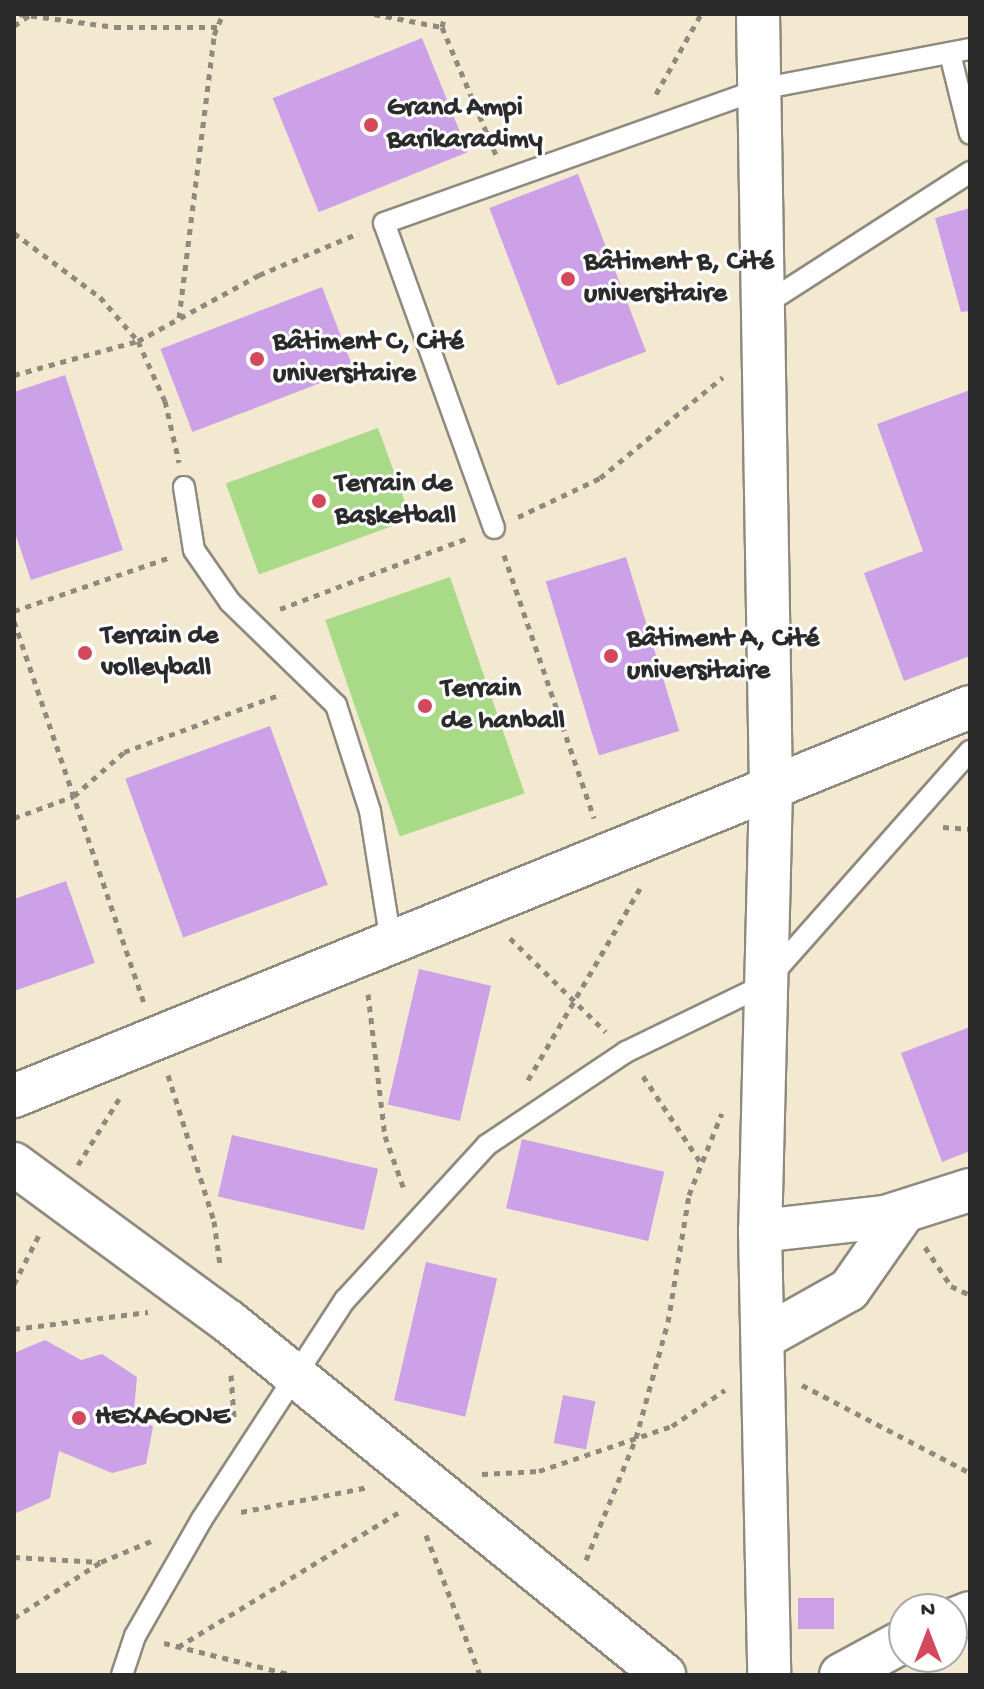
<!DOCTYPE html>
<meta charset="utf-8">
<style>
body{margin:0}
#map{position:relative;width:984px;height:1689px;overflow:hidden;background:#f3e9d1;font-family:"Gochi Hand",sans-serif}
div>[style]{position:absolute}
.green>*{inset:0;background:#a9da88;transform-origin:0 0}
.building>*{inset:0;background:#cca1e7;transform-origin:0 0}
.path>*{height:5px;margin-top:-2.5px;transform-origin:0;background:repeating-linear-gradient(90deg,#8f8a7e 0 6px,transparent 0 12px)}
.roads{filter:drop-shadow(2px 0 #8f8a7e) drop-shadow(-2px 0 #8f8a7e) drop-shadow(0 2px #8f8a7e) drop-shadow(0 -2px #8f8a7e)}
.lane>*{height:20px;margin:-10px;padding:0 10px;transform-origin:10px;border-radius:10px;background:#fff}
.street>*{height:42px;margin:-21px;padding:0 21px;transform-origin:21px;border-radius:21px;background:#fff}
.dots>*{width:22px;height:22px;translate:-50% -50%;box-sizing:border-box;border:4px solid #fff;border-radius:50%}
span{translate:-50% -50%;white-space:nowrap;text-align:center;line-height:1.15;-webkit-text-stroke:6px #fff;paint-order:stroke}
.poi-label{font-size:28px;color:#2b2b2b;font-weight:700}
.left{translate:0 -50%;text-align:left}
.frame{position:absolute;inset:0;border:16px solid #2b2b2b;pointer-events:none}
.north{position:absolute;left:888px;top:1593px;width:80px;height:80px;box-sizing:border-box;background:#fff;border:2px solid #aaa;border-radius:50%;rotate:0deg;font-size:22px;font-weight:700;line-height:32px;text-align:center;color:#2b2b2b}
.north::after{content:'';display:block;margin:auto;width:28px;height:36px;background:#d1495b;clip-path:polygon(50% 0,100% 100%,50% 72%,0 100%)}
</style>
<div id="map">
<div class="green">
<i style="left:378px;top:428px;width:97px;height:162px;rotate:70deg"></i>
<i style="left:450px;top:577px;width:229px;height:132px;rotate:71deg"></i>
</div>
<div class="building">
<i style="left:422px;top:38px;width:123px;height:161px;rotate:68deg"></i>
<i style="left:578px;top:174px;width:190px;height:95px;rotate:69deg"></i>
<i style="clip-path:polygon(970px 208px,970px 311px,961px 312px,935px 218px)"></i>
<i style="left:322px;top:287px;width:89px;height:173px;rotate:69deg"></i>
<i style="clip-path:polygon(65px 375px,123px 550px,31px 580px,14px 530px,14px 392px)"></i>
<i style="clip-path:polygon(970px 390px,970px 656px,904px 681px,864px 573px,923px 551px,877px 424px)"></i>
<i style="left:626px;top:557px;width:182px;height:84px;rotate:73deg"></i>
<i style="left:270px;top:726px;width:169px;height:154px;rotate:70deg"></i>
<i style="clip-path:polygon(66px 881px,95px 963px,14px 991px,14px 899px)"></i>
<i style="left:419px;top:969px;width:74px;height:139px;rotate:13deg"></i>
<i style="clip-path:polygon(970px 1027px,970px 1151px,942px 1162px,901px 1053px)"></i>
<i style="left:232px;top:1135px;width:150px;height:63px;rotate:13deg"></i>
<i style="left:522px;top:1139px;width:146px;height:71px;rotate:13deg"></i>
<i style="left:426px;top:1262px;width:73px;height:142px;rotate:13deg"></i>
<i style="clip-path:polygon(45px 1340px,81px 1360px,102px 1354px,137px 1377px,134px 1410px,153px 1427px,146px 1464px,112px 1473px,59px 1451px,50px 1498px,14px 1514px,14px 1353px)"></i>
<i style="left:563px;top:1395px;width:33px;height:49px;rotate:11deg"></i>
<i style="left:798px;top:1598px;width:36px;height:31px"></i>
</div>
<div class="path">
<i style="left:19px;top:14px;width:97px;rotate:7.7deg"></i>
<i style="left:115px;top:27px;width:103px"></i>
<i style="left:374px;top:14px;width:69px;rotate:10.8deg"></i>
<i style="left:442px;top:27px;width:139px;rotate:67.1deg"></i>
<i style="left:14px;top:26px;width:21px;rotate:-35deg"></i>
<i style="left:442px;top:27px;width:13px;rotate:-77deg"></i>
<i style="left:656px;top:94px;width:92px;rotate:-60.6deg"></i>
<i style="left:14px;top:233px;width:107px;rotate:36.7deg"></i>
<i style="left:100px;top:297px;width:58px;rotate:49.2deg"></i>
<i style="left:138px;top:341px;width:66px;rotate:65.8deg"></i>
<i style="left:165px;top:401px;width:63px;rotate:77.1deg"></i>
<i style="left:179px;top:318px;width:285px;rotate:-82.9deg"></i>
<i style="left:214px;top:35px;width:23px;rotate:-67deg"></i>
<i style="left:14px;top:375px;width:129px;rotate:-15.3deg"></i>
<i style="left:138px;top:341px;width:138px;rotate:-28.6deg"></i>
<i style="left:259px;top:275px;width:108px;rotate:-22.8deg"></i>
<i style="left:518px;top:517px;width:91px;rotate:-25.4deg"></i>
<i style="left:600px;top:478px;width:159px;rotate:-39.4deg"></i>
<i style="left:504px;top:555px;width:278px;rotate:71.1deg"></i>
<i style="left:280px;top:609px;width:201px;rotate:-20.7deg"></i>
<i style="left:14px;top:611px;width:163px;rotate:-19deg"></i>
<i style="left:14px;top:621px;width:404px;rotate:71.2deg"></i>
<i style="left:14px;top:818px;width:64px;rotate:-20.1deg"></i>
<i style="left:74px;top:796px;width:67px;rotate:-41.3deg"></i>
<i style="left:124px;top:752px;width:168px;rotate:-20.2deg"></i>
<i style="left:943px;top:827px;width:27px;rotate:4deg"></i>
<i style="left:510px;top:938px;width:134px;rotate:44.4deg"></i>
<i style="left:368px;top:994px;width:143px;rotate:83.2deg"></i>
<i style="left:385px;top:1136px;width:59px;rotate:70.3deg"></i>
<i style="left:168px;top:1075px;width:153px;rotate:72.5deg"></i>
<i style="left:214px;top:1221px;width:44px;rotate:82.2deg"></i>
<i style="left:643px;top:1076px;width:105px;rotate:56.3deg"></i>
<i style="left:528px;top:1080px;width:226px;rotate:-59.7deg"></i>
<i style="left:78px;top:1165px;width:78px;rotate:-58.2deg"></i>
<i style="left:925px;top:1247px;width:47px;rotate:56.3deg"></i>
<i style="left:951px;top:1286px;width:21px;rotate:25deg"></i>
<i style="left:14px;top:1284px;width:57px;rotate:-63deg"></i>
<i style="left:14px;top:1329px;width:135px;rotate:-7.2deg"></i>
<i style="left:231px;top:1375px;width:42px;rotate:85.9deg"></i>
<i style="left:802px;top:1385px;width:190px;rotate:27.6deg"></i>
<i style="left:482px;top:1474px;width:57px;rotate:-3deg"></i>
<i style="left:539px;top:1471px;width:140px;rotate:-18.7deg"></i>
<i style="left:672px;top:1426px;width:64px;rotate:-34.2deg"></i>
<i style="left:241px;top:1512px;width:130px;rotate:-11.1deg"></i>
<i style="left:426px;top:1535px;width:150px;rotate:68.9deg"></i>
<i style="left:14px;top:1557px;width:86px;rotate:3.3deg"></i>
<i style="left:586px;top:1560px;width:132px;rotate:-67.7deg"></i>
<i style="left:636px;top:1438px;width:120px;rotate:-74.6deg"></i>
<i style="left:668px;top:1322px;width:129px;rotate:-80.6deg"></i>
<i style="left:689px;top:1195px;width:88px;rotate:-68.1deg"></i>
<i style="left:14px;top:1618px;width:103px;rotate:-32.8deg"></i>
<i style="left:101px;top:1562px;width:60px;rotate:-22.7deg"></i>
<i style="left:164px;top:1643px;width:132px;rotate:14deg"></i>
<i style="left:178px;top:1647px;width:259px;rotate:-31.4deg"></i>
</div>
<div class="roads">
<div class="lane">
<i style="left:950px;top:54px;width:82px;rotate:76deg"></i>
<i style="left:767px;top:303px;width:242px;rotate:-32.8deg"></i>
<i style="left:184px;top:487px;width:64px;rotate:81deg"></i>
<i style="left:194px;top:550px;width:63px;rotate:55.3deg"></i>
<i style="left:230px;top:602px;width:148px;rotate:44.2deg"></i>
<i style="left:336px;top:705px;width:111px;rotate:72.2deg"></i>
<i style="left:370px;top:811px;width:133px;rotate:80.9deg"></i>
<i style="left:494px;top:528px;width:324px;rotate:-109.8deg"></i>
<i style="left:384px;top:223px;width:399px;rotate:-19.6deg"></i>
<i style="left:760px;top:89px;width:214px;rotate:-10.8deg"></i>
<i style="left:122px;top:1675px;width:41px;rotate:-71.6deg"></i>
<i style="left:135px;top:1636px;width:135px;rotate:-60.2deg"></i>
<i style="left:202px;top:1519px;width:262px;rotate:-56.9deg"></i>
<i style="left:345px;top:1300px;width:210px;rotate:-47.5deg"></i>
<i style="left:487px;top:1145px;width:167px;rotate:-33.8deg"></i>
<i style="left:626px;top:1052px;width:151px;rotate:-25.9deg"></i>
<i style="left:762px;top:986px;width:314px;rotate:-48.5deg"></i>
</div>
<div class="street">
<i style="left:758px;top:14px;width:774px;rotate:89.04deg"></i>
<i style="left:771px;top:788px;width:443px;rotate:91.4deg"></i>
<i style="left:760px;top:1231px;width:444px;rotate:88.8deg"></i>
<i style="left:14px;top:1096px;width:1032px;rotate:-22.14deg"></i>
<i style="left:14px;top:1164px;width:265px;rotate:36.3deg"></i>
<i style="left:228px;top:1321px;width:562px;rotate:39.07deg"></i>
<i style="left:760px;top:1231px;width:126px;rotate:-6.4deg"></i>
<i style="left:885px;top:1217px;width:89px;rotate:-17.6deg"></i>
<i style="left:763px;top:1338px;width:98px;rotate:-29.2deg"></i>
<i style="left:849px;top:1290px;width:94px;rotate:-55deg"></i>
<i style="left:952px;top:1620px;width:19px;rotate:-21deg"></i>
<i style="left:841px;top:1675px;width:72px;rotate:-28.4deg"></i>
</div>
</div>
<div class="dots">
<i style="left:371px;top:125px;background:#d1495b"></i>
<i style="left:568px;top:279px;background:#d1495b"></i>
<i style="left:257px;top:359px;background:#d1495b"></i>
<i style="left:319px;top:501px;background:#d1495b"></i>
<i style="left:85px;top:653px;background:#d1495b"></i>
<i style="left:611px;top:656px;background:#d1495b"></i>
<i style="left:425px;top:706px;background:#d1495b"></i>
<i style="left:79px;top:1418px;background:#d1495b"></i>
</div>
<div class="poi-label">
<span class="left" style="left:387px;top:125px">Grand Ampi<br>Barikaradimy</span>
<span class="left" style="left:584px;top:279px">Bâtiment B, Cité<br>universitaire</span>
<span class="left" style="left:273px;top:359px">Bâtiment C, Cité<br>universitaire</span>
<span class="left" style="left:335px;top:501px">Terrain de<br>Basketball</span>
<span class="left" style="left:101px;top:653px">Terrain de<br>volleyball</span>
<span class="left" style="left:627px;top:656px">Bâtiment A, Cité<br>universitaire</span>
<span class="left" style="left:441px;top:706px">Terrain<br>de hanball</span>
<span class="left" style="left:95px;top:1418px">HEXAGONE</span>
</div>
<div class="frame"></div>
<div class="north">N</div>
</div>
